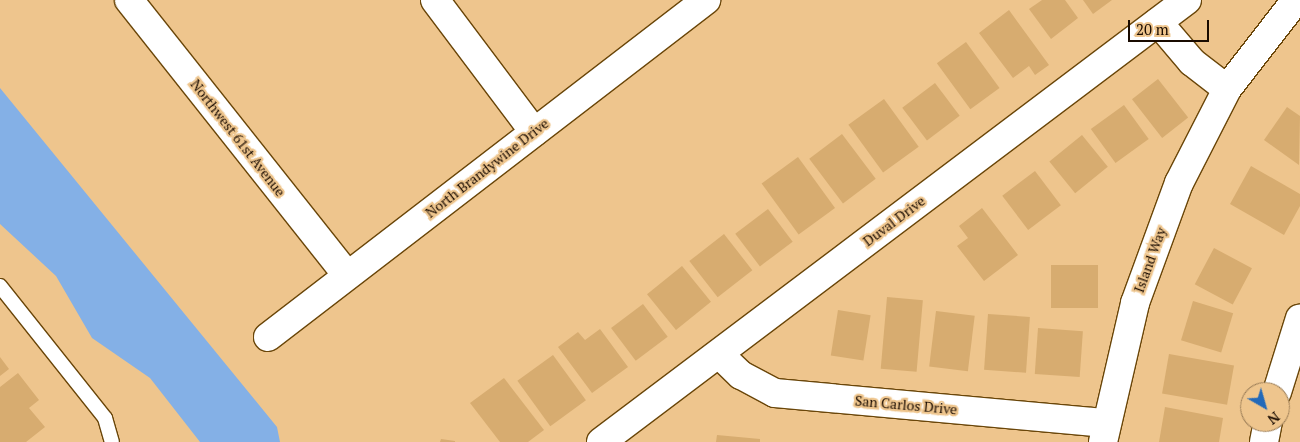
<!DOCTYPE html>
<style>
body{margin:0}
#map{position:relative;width:1300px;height:442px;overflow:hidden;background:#eec58d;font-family:"PT Serif",serif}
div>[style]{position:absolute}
.water>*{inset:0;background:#84b0e6}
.building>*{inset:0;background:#d7ac70;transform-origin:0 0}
.roads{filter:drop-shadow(1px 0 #6a4609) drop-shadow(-1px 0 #6a4609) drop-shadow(0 1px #6a4609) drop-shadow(0 -1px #6a4609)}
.lane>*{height:14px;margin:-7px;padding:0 7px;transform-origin:7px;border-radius:7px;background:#fff}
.street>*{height:28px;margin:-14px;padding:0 14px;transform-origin:14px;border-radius:14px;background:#fff}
span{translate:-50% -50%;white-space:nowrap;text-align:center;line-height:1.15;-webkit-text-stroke:4.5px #eec58d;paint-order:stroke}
.street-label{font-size:14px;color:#190b00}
.north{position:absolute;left:1240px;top:382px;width:50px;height:50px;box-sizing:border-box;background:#eec58d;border:1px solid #997b55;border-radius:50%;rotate:142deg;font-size:14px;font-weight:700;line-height:20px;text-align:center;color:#190b00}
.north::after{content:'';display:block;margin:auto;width:18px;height:22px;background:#2269b9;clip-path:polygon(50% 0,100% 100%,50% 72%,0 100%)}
.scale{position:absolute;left:1128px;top:20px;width:81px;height:22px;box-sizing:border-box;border:2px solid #190b00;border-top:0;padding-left:6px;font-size:15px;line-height:18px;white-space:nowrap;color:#190b00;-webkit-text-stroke:4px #eec58d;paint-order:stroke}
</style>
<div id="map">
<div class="water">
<i style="clip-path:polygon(0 88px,277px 427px,280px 442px,200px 442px,150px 378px,92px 338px,56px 276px,0 224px)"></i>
</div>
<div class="building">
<i style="clip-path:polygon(1042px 0,1065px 0,1078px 18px,1051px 39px,1029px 9px)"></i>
<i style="clip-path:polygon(1083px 0,1112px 0,1093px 14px)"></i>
<i style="clip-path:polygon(1009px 10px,1049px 65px,1035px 75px,1029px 66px,1013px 78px,979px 33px)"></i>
<i style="left:966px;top:42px;width:57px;height:36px;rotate:54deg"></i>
<i style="left:1158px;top:79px;width:49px;height:33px;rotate:52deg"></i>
<i style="left:935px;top:83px;width:41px;height:41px;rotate:53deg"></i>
<i style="left:884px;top:99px;width:59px;height:44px;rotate:54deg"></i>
<i style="left:1124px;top:105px;width:42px;height:41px;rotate:54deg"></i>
<i style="clip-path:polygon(1287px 107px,1300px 116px,1299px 165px,1264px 140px)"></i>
<i style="left:842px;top:134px;width:56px;height:41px;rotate:53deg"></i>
<i style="left:1082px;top:135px;width:41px;height:42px;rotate:51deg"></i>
<i style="left:798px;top:157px;width:63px;height:45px;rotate:54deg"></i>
<i style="clip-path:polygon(1251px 166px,1300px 194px,1300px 206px,1284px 235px,1230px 204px)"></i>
<i style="left:1035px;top:171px;width:43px;height:41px;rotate:53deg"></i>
<i style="clip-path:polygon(982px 208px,1018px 255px,984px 281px,957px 246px,968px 238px,959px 226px)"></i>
<i style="left:768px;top:209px;width:41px;height:41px;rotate:53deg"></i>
<i style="left:724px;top:234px;width:46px;height:44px;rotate:52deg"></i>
<i style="left:1214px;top:248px;width:43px;height:41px;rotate:28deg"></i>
<i style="left:1051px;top:265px;width:47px;height:43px"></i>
<i style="left:682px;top:266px;width:46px;height:45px;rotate:51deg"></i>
<i style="left:887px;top:297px;width:36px;height:72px;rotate:5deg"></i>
<i style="left:1193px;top:301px;width:42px;height:41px;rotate:17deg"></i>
<i style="left:643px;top:304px;width:41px;height:40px;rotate:53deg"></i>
<i style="left:838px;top:310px;width:33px;height:46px;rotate:9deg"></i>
<i style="left:936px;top:311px;width:39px;height:56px;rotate:7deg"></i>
<i style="left:988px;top:314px;width:42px;height:56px;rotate:4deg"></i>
<i style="left:1038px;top:328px;width:45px;height:46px;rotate:4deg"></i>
<i style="clip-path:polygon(600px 329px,628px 367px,592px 393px,558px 347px,578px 332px,585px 340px)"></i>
<i style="left:1169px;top:354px;width:66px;height:40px;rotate:10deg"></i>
<i style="left:553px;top:355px;width:56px;height:44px;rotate:54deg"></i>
<i style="clip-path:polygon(0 357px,9px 369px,0 376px)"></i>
<i style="clip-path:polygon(18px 373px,39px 400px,29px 408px,45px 427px,26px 442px,0 442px,0 387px)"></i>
<i style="clip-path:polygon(504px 378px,544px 430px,528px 442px,500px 442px,470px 403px)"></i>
<i style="clip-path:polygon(1165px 407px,1223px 418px,1219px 442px,1159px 442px)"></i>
<i style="clip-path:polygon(717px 435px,760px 439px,760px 442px,716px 442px)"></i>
<i style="clip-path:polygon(441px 439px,455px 441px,455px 442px,440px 442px)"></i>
</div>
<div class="roads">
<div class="lane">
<i style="left:0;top:286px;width:169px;rotate:51.5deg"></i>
<i style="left:105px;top:418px;width:25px;rotate:74deg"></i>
</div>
<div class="street">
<i style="left:129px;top:0;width:351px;rotate:51.6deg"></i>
<i style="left:435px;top:0;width:165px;rotate:53.1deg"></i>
<i style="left:1158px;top:22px;width:52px;rotate:49.6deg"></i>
<i style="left:1192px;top:62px;width:44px;rotate:37.6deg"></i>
<i style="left:268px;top:337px;width:553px;rotate:-37.57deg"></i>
<i style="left:719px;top:354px;width:30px;rotate:44deg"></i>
<i style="left:741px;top:375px;width:38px;rotate:28deg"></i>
<i style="left:775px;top:393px;width:332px;rotate:5.2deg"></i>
<i style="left:1277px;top:392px;width:77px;rotate:-72.7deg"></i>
<i style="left:601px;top:442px;width:734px;rotate:-37.03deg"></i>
<i style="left:1103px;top:442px;width:143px;rotate:-77deg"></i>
<i style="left:1135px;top:303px;width:128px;rotate:-69.9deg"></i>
<i style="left:1179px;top:183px;width:106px;rotate:-62.9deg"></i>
<i style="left:1227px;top:89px;width:113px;rotate:-52.2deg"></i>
<i style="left:1264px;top:442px;width:20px;rotate:-79deg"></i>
</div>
</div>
<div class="street-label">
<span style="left:238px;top:138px;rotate:52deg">Northwest 61st Avenue</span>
<span style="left:487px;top:168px;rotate:-38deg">North Brandywine Drive</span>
<span style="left:894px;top:221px;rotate:-37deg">Duval Drive</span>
<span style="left:1150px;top:260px;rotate:-70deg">Island Way</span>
<span style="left:906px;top:405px;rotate:5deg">San Carlos Drive</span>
</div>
<div class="north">N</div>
<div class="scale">20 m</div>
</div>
